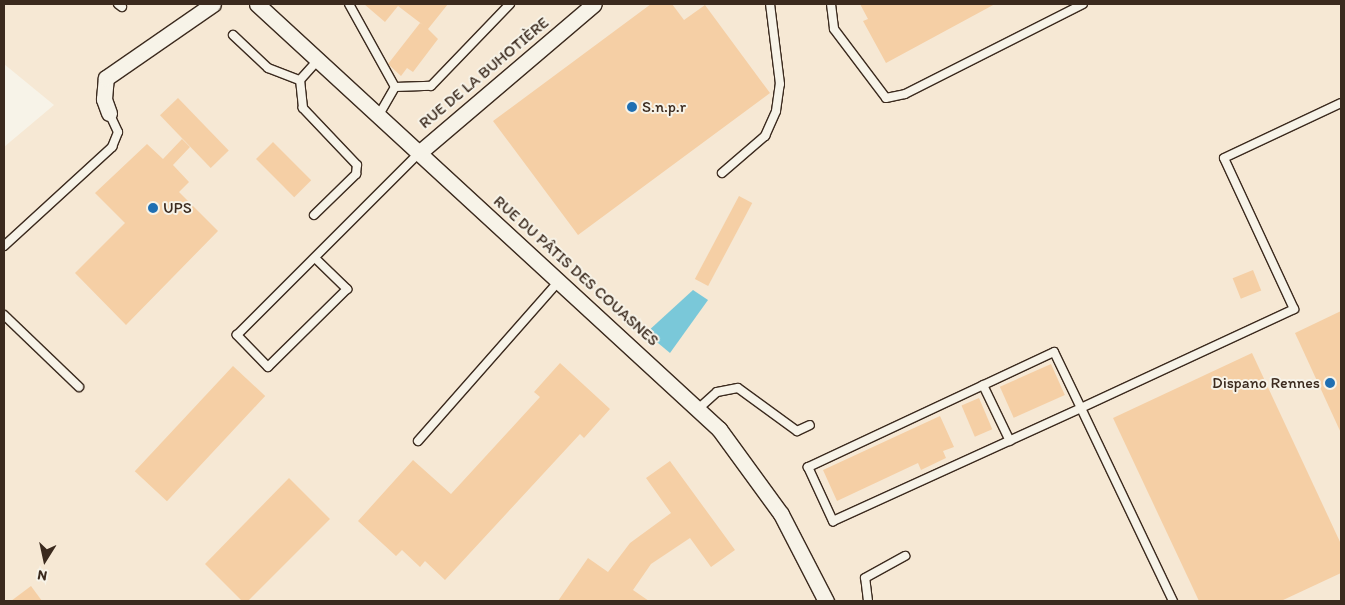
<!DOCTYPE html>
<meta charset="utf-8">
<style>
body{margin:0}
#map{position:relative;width:1345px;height:605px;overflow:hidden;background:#f7f3e8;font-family:Itim,sans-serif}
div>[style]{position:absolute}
.built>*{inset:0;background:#f6e8d4}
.water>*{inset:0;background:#7ac8d9}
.building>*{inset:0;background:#f5cfa5;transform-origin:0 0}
.roads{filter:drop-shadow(1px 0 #3b2a1e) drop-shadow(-1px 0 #3b2a1e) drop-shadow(0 1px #3b2a1e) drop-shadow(0 -1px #3b2a1e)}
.service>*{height:8px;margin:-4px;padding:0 4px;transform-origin:4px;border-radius:4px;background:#f7f3e8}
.minor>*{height:15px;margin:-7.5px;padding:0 7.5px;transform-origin:7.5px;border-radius:7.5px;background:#f7f3e8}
.dots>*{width:14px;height:14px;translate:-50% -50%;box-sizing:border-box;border:2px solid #f7f3e8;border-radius:50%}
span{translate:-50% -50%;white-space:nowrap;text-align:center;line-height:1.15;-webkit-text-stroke:4px #f7f3e8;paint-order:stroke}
.street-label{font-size:16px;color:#3b2a1e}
.poi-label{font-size:16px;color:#3b2a1e}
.left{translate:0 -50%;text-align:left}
.right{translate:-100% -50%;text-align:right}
.frame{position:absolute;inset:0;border:5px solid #3b2a1e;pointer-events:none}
.north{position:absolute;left:20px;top:535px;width:50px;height:50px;-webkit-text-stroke:4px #f7f3e8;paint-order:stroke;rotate:190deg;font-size:14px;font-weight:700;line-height:20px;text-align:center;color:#3b2a1e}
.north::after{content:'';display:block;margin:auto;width:18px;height:22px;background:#3b2a1e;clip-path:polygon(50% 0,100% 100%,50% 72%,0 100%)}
</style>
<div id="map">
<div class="built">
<i style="clip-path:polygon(4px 4px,1341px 4px,1341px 601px,4px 601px,4px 147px,54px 105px,4px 64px)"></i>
</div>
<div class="water">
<i style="clip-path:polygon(693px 290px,708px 300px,670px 353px,646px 333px)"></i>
</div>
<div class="building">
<i style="clip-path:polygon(364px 4px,448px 4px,428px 29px,438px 39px,413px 72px,407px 68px,401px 76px,388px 64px,420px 23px,423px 25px,398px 6px,385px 22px)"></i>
<i style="clip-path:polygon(651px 4px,672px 4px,684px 20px,705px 5px,770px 93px,578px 235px,493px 121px)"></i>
<i style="clip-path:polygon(860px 4px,995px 4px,886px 63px,863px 21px,868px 19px)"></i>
<i style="left:178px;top:98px;width:73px;height:25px;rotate:46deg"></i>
<i style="clip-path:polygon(182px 139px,190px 147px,173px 165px,189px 182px,179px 192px,218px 231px,126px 325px,75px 273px,125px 223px,95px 193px,147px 144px,163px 159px)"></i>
<i style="left:273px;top:142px;width:54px;height:24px;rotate:45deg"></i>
<i style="left:739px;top:196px;width:15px;height:94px;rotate:28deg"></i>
<i style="left:1253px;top:270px;width:22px;height:22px;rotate:68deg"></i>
<i style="clip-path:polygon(1341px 311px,1341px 433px,1295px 333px)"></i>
<i style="clip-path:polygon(1252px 353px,1341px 544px,1341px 573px,1281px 601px,1199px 601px,1113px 418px)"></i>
<i style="clip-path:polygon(560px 363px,610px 409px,584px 438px,580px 434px,445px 580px,425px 561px,420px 567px,402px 550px,396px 556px,358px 521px,413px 460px,451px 494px,540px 397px,534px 392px)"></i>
<i style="left:1051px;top:364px;width:34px;height:56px;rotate:66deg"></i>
<i style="left:233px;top:366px;width:44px;height:144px;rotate:43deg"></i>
<i style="left:979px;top:398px;width:34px;height:19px;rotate:67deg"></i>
<i style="clip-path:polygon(940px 416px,954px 447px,943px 451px,946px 458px,921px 470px,918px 463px,837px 501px,823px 470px)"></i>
<i style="clip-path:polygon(670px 461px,735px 550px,711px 567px,690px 538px,651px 564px,633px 590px,649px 601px,558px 601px,588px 558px,608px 572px,630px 543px,671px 513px,646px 478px)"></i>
<i style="clip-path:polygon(289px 478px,330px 519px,248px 601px,242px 601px,205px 564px)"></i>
<i style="clip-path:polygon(31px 586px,42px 601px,11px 601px)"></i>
</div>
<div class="roads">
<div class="service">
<i style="left:118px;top:4px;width:5px;rotate:37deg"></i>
<i style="left:349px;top:4px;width:95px;rotate:61deg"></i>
<i style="left:395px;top:87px;width:32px;rotate:120deg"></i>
<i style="left:831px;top:4px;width:25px;rotate:83deg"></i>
<i style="left:834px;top:29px;width:86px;rotate:53deg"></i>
<i style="left:886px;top:98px;width:19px;rotate:-12deg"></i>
<i style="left:905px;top:94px;width:199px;rotate:-26.8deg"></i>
<i style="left:233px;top:35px;width:48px;rotate:43.3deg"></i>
<i style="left:268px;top:68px;width:34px;rotate:21deg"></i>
<i style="left:395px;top:87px;width:36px;rotate:-2deg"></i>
<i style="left:431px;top:86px;width:114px;rotate:-46.1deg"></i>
<i style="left:722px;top:173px;width:57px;rotate:-40.7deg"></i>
<i style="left:765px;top:136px;width:27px;rotate:-66deg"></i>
<i style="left:776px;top:111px;width:27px;rotate:-82deg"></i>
<i style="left:780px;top:84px;width:81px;rotate:-97.1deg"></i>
<i style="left:314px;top:215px;width:59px;rotate:-44.3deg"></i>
<i style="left:356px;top:174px;width:9px;rotate:-84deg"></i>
<i style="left:357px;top:165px;width:79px;rotate:-133.5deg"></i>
<i style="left:303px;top:108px;width:28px;rotate:-96deg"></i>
<i style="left:300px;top:80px;width:27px;rotate:-48deg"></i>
<i style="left:4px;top:246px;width:147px;rotate:-42.5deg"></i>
<i style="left:112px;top:147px;width:16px;rotate:-68deg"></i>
<i style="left:118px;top:132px;width:21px;rotate:-115deg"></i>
<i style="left:315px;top:258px;width:45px;rotate:44.1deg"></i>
<i style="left:347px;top:289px;width:111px;rotate:135.4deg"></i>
<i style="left:268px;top:367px;width:45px;rotate:-134.1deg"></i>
<i style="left:237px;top:335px;width:259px;rotate:-45deg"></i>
<i style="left:4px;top:315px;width:104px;rotate:43.8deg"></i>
<i style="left:983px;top:385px;width:62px;rotate:64.3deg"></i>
<i style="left:698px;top:409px;width:25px;rotate:-42deg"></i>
<i style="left:717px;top:392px;width:21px;rotate:-11deg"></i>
<i style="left:738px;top:388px;width:73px;rotate:36.1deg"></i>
<i style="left:797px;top:431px;width:14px;rotate:-25deg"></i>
<i style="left:418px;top:441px;width:213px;rotate:-48.6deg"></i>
<i style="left:868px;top:601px;width:23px;rotate:-97deg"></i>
<i style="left:865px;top:578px;width:46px;rotate:-28.8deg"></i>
<i style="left:1173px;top:601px;width:214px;rotate:-115.5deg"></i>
<i style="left:1081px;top:408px;width:62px;rotate:-115.7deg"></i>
<i style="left:1054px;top:352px;width:272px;rotate:154.9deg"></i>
<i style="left:808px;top:467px;width:60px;rotate:65.2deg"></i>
<i style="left:833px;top:521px;width:273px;rotate:-24.5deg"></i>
<i style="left:1081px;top:408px;width:235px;rotate:-24.9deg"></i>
<i style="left:1294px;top:309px;width:166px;rotate:-114.9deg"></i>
<i style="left:1224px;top:158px;width:129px;rotate:-25.2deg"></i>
</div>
<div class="minor">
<i style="left:257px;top:4px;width:628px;rotate:42.61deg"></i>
<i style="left:719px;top:429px;width:105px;rotate:53.9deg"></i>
<i style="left:781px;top:514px;width:98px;rotate:62.7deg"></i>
<i style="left:109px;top:113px;width:15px;rotate:-110deg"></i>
<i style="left:104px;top:99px;width:21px;rotate:-85deg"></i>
<i style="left:106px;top:78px;width:130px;rotate:-34.7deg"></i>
<i style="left:420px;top:152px;width:228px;rotate:-40.4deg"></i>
</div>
</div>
<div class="dots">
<i style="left:632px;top:107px;background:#1f6fb2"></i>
<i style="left:153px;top:208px;background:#1f6fb2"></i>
<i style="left:1330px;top:383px;background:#1f6fb2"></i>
</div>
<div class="street-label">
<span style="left:484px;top:73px;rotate:-40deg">RUE DE LA BUHOTIÈRE</span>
<span style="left:576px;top:271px;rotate:42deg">RUE DU PÂTIS DES COUASNES</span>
</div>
<div class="poi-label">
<span class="left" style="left:642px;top:107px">S.n.p.r</span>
<span class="left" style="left:163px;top:208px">UPS</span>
<span class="right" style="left:1320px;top:383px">Dispano Rennes</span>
</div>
<div class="frame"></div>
<div class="north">N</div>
</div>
